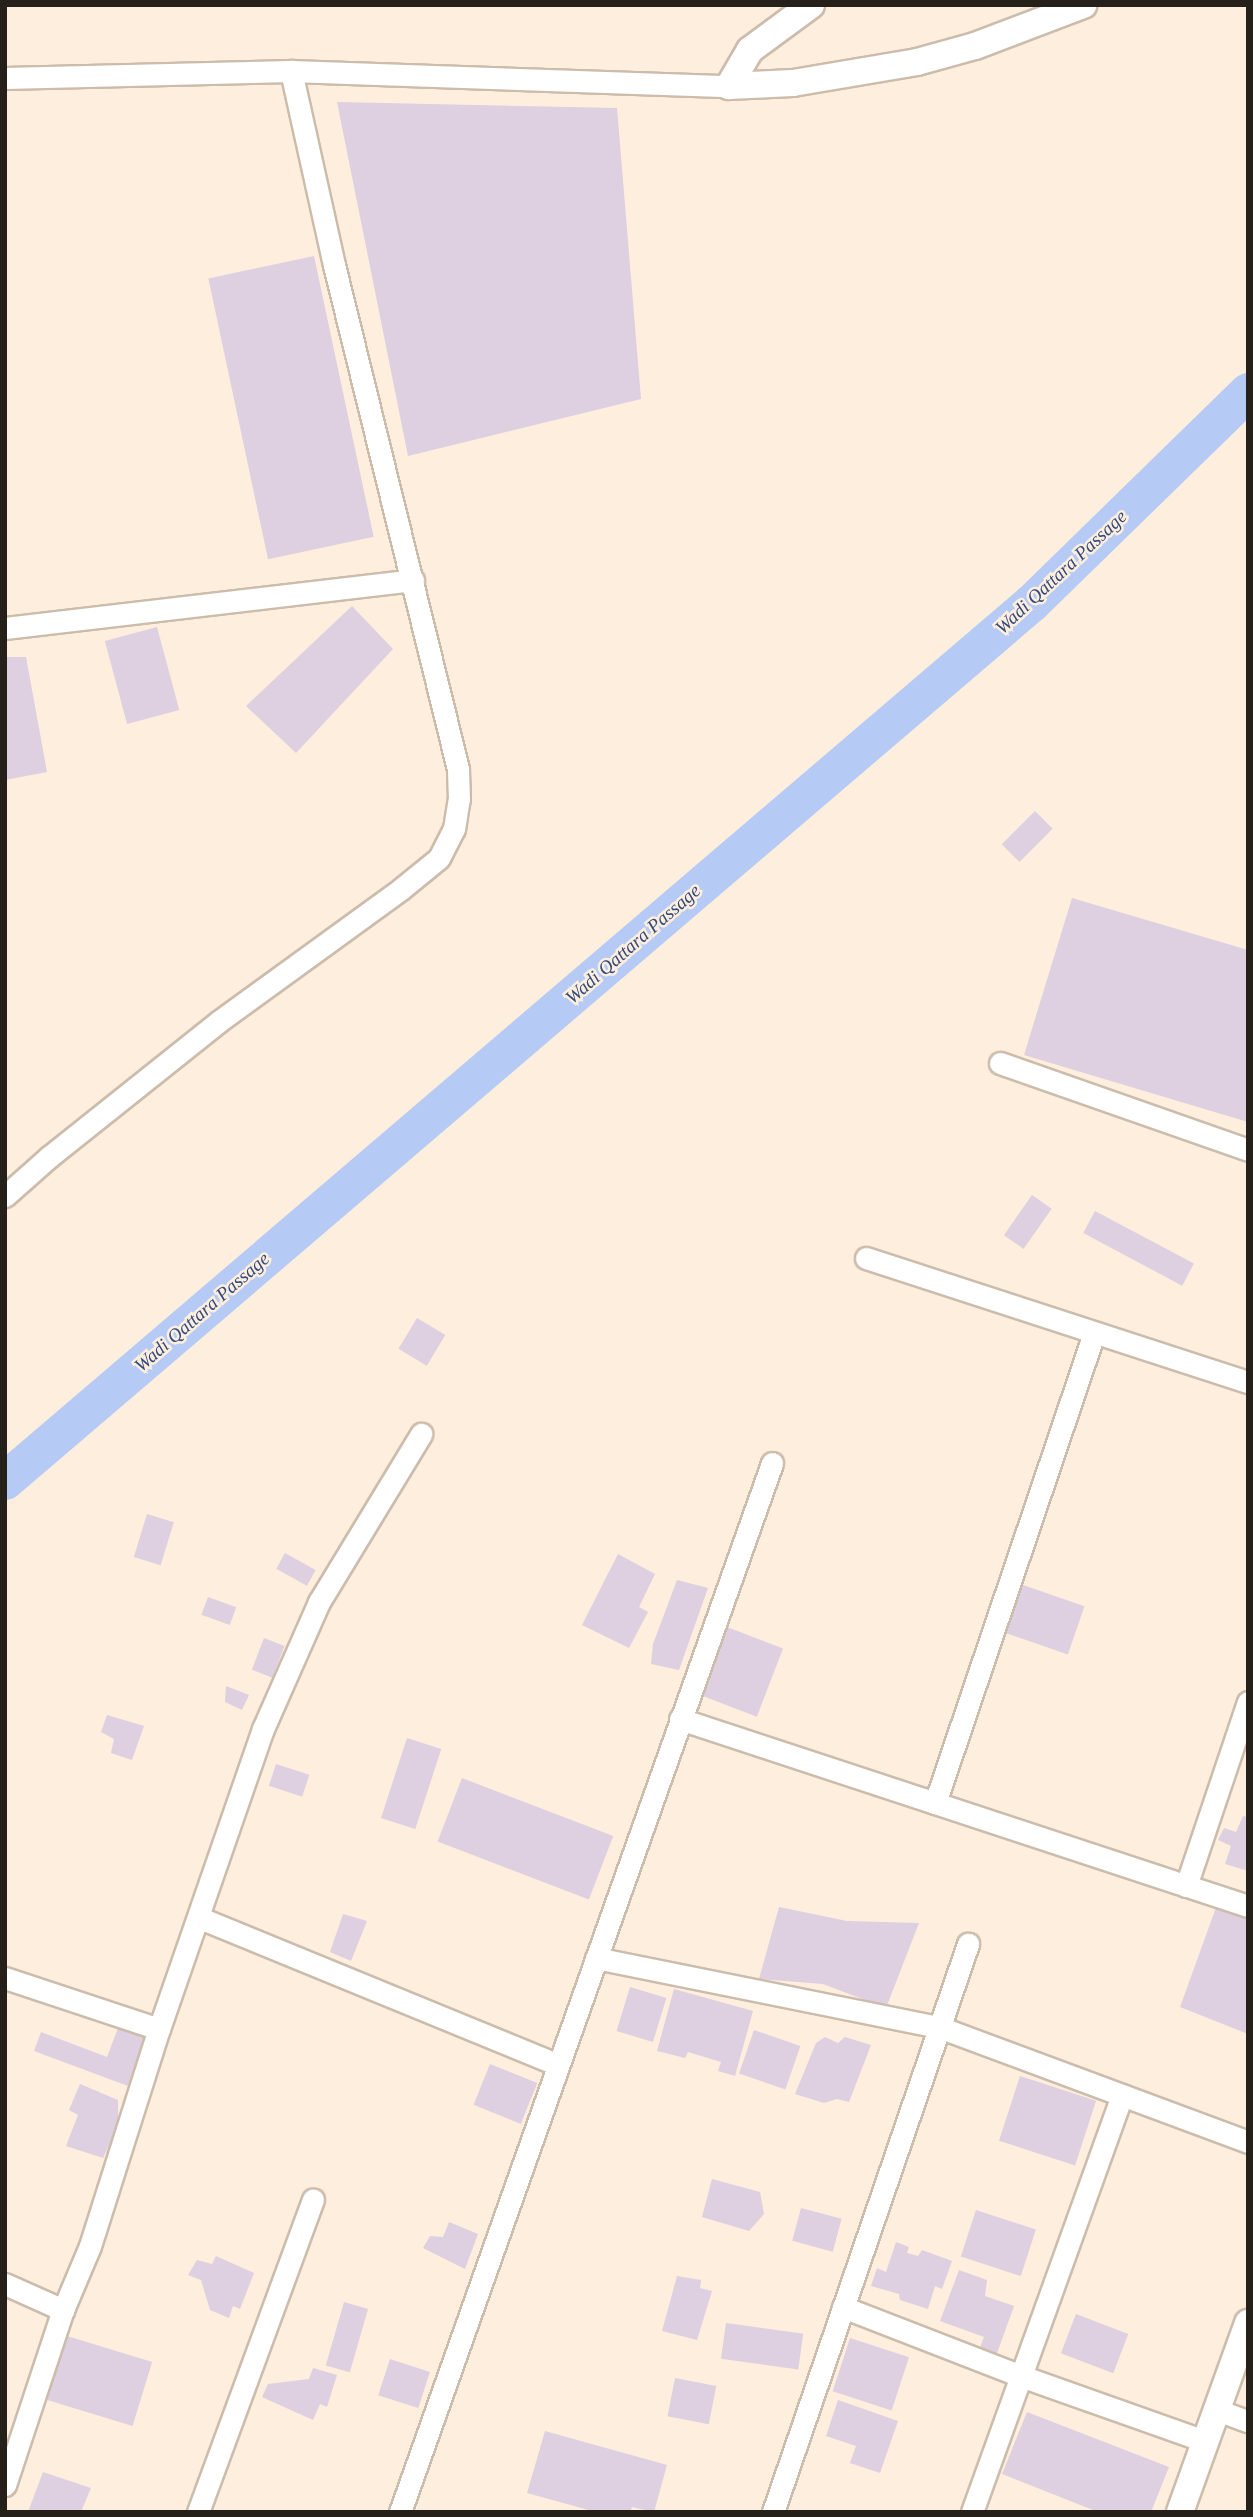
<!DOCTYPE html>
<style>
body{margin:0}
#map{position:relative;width:1253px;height:2517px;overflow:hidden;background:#feeedd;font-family:"Times New Roman",serif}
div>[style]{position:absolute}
.river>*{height:38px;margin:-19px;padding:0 19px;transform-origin:19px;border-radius:19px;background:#b5caf4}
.building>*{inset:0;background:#decfe1;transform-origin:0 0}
.roads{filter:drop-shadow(2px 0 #ccbcac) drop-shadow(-2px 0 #ccbcac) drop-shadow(0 2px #ccbcac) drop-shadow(0 -2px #ccbcac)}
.minor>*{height:21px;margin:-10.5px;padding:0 10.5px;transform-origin:10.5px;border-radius:10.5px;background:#fff}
.tertiary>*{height:26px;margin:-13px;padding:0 13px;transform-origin:13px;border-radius:13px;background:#fff}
span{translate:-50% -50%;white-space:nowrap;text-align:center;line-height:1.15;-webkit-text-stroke:5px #feeedd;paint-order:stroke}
.water-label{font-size:19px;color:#324a7e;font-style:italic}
.frame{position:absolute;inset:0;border:7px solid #25201a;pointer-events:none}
</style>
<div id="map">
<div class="river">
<i style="left:5px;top:1481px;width:1351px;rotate:-40.53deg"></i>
<i style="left:1032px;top:603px;width:302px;rotate:-44.3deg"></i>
</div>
<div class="building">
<i style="clip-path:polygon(337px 102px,617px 108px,641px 399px,408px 456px)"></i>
<i style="left:314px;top:256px;width:287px;height:108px;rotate:78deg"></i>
<i style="clip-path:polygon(352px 606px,393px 649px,296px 753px,246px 706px)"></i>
<i style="left:157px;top:627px;width:86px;height:54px;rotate:75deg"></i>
<i style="clip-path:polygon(5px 657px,26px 657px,47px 772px,5px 780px)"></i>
<i style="left:1035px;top:811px;width:25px;height:47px;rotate:45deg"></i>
<i style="clip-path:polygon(1072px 898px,1248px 950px,1248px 1122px,1024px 1055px)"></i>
<i style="left:1032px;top:1195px;width:24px;height:49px;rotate:35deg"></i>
<i style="left:1095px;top:1211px;width:112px;height:25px;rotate:28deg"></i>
<i style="left:417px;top:1318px;width:33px;height:36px;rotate:31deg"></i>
<i style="left:147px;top:1514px;width:28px;height:45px;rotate:17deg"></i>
<i style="left:285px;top:1553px;width:35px;height:18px;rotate:29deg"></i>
<i style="clip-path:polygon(618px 1554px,655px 1574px,639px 1607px,648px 1612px,629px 1648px,582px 1625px)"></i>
<i style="clip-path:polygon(677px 1580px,708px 1588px,679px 1670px,651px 1664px,653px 1644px)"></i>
<i style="left:1023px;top:1585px;width:65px;height:51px;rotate:19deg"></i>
<i style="left:208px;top:1597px;width:30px;height:19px;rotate:20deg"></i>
<i style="left:727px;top:1627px;width:60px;height:73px;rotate:21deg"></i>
<i style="left:264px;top:1638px;width:22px;height:34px;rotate:21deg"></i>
<i style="clip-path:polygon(226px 1686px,249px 1695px,242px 1710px,225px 1702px)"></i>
<i style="clip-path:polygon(107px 1715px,144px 1726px,132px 1760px,111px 1753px,114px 1739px,101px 1732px)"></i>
<i style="left:407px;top:1738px;width:36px;height:84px;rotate:18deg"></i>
<i style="left:276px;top:1764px;width:35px;height:23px;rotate:18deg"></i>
<i style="left:462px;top:1778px;width:162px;height:68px;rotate:21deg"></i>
<i style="clip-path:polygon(1243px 1816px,1248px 1817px,1248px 1871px,1225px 1864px,1231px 1846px,1218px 1840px,1224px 1828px,1236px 1832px)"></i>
<i style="clip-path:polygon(1218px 1902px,1248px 1914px,1248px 2034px,1180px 2007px)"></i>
<i style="clip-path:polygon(779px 1907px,847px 1921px,919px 1923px,886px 2008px,823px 1984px,759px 1979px)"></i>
<i style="clip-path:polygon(343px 1914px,367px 1921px,351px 1961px,330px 1952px)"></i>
<i style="left:630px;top:1987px;width:38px;height:46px;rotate:17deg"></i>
<i style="clip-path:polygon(674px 1989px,753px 2011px,735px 2076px,718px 2071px,721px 2062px,688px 2052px,685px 2058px,657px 2051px)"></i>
<i style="clip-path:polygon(119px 2025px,147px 2035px,128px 2086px,34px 2051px,41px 2032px,107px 2057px)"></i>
<i style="left:754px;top:2030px;width:49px;height:46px;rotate:19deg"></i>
<i style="clip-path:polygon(825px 2037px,838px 2043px,845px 2037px,871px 2045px,849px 2102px,837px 2099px,824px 2103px,795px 2094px,816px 2043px)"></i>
<i style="left:490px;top:2064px;width:51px;height:44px;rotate:22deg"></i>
<i style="left:1020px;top:2076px;width:80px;height:68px;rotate:18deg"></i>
<i style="clip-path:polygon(80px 2084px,118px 2100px,118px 2126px,103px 2158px,66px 2146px,78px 2115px,69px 2110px)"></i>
<i style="clip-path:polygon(712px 2179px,760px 2192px,764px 2214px,749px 2231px,702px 2217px)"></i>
<i style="left:801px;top:2208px;width:42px;height:34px;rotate:15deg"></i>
<i style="left:976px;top:2210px;width:63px;height:49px;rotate:18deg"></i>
<i style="clip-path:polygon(449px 2222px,478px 2234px,465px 2269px,423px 2248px,430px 2236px,443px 2237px)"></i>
<i style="clip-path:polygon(896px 2242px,909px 2247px,907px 2253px,918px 2256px,922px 2250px,952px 2261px,942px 2289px,935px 2286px,928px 2309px,900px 2300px,899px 2294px,871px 2286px,877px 2268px,886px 2272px)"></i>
<i style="clip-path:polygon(216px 2256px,254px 2273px,240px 2309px,233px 2306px,229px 2318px,210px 2310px,201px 2280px,188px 2275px,197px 2260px,212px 2264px)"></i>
<i style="clip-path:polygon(959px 2270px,987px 2280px,985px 2296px,1014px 2306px,996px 2356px,979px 2350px,984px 2337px,940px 2321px)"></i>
<i style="clip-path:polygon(677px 2276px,701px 2280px,700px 2288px,712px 2291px,697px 2340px,662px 2331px)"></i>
<i style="left:344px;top:2302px;width:25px;height:66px;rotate:16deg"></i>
<i style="left:1076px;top:2314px;width:56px;height:42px;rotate:21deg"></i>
<i style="left:726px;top:2323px;width:78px;height:36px;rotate:8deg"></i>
<i style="left:67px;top:2336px;width:89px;height:67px;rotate:17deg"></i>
<i style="left:850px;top:2338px;width:62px;height:56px;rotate:18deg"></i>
<i style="left:390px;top:2359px;width:42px;height:38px;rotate:18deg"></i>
<i style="clip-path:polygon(313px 2368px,337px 2375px,327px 2407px,320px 2404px,313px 2420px,262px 2397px,268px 2384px,309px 2379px)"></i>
<i style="left:675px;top:2378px;width:42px;height:39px;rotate:11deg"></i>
<i style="clip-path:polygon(838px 2400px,898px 2421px,880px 2473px,850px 2463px,856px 2446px,826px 2436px)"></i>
<i style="clip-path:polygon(1027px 2412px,1169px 2467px,1151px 2512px,1098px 2512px,1002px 2474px)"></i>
<i style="clip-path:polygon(545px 2431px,667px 2465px,654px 2512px,632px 2507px,630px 2512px,596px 2512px,527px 2493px)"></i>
<i style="clip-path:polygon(43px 2472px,91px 2488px,81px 2512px,28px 2512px)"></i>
</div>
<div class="roads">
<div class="minor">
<i style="left:5px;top:78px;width:286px;rotate:-1.4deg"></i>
<i style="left:291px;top:71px;width:438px;rotate:2deg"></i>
<i style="left:5px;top:628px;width:411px;rotate:-6.7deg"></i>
<i style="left:1000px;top:1063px;width:263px;rotate:19.3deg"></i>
<i style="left:5px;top:1196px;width:59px;rotate:-41.6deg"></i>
<i style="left:49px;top:1157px;width:216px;rotate:-38.6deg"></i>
<i style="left:218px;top:1022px;width:226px;rotate:-36deg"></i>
<i style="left:401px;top:889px;width:49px;rotate:-39.2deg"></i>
<i style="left:439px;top:858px;width:33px;rotate:-63deg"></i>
<i style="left:454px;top:829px;width:30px;rotate:-81deg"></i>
<i style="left:459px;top:799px;width:30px;rotate:-92deg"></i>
<i style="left:458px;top:769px;width:519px;rotate:-103.82deg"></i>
<i style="left:334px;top:265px;width:199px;rotate:-102.5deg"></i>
<i style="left:866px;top:1258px;width:402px;rotate:18deg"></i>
<i style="left:680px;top:1719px;width:598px;rotate:18.22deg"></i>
<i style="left:935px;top:1803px;width:496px;rotate:-71.3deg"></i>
<i style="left:1186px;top:1886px;width:194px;rotate:-71.4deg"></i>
<i style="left:200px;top:1918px;width:387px;rotate:22.3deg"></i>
<i style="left:596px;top:1958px;width:350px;rotate:11.4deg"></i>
<i style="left:939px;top:2027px;width:330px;rotate:20.4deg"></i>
<i style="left:5px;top:1978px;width:162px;rotate:18.3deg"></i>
<i style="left:5px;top:2284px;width:64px;rotate:24.1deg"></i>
<i style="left:843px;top:2307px;width:191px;rotate:21.2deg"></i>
<i style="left:1021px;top:2376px;width:195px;rotate:19.5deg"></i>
<i style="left:1217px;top:2410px;width:33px;rotate:20deg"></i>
<i style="left:5px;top:2485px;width:184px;rotate:-71.7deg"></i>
<i style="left:63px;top:2310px;width:69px;rotate:-67.1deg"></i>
<i style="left:90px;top:2246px;width:228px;rotate:-72.4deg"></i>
<i style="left:159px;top:2029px;width:318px;rotate:-70.9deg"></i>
<i style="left:263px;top:1729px;width:139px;rotate:-66.2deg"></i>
<i style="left:319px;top:1602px;width:197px;rotate:-58.7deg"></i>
<i style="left:198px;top:2512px;width:333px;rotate:-69.8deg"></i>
<i style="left:400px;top:2512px;width:1113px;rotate:-70.47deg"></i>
<i style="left:773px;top:2512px;width:601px;rotate:-71.05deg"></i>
<i style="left:972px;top:2512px;width:443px;rotate:-70.2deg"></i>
</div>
<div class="tertiary">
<i style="left:811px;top:5px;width:76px;rotate:143.6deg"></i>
<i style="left:750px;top:50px;width:42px;rotate:120.3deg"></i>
<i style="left:729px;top:86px;width:64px;rotate:-2.7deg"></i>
<i style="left:793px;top:83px;width:126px;rotate:-9.6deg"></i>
<i style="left:917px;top:62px;width:60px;rotate:-15.4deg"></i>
<i style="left:975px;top:46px;width:116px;rotate:-20.8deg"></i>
<i style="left:1180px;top:2512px;width:201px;rotate:-70.2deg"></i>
</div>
</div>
<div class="water-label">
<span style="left:1061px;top:572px;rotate:-43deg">Wadi Qattara Passage</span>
<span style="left:633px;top:944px;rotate:-41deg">Wadi Qattara Passage</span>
<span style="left:202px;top:1312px;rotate:-41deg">Wadi Qattara Passage</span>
</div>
<div class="frame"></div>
</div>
